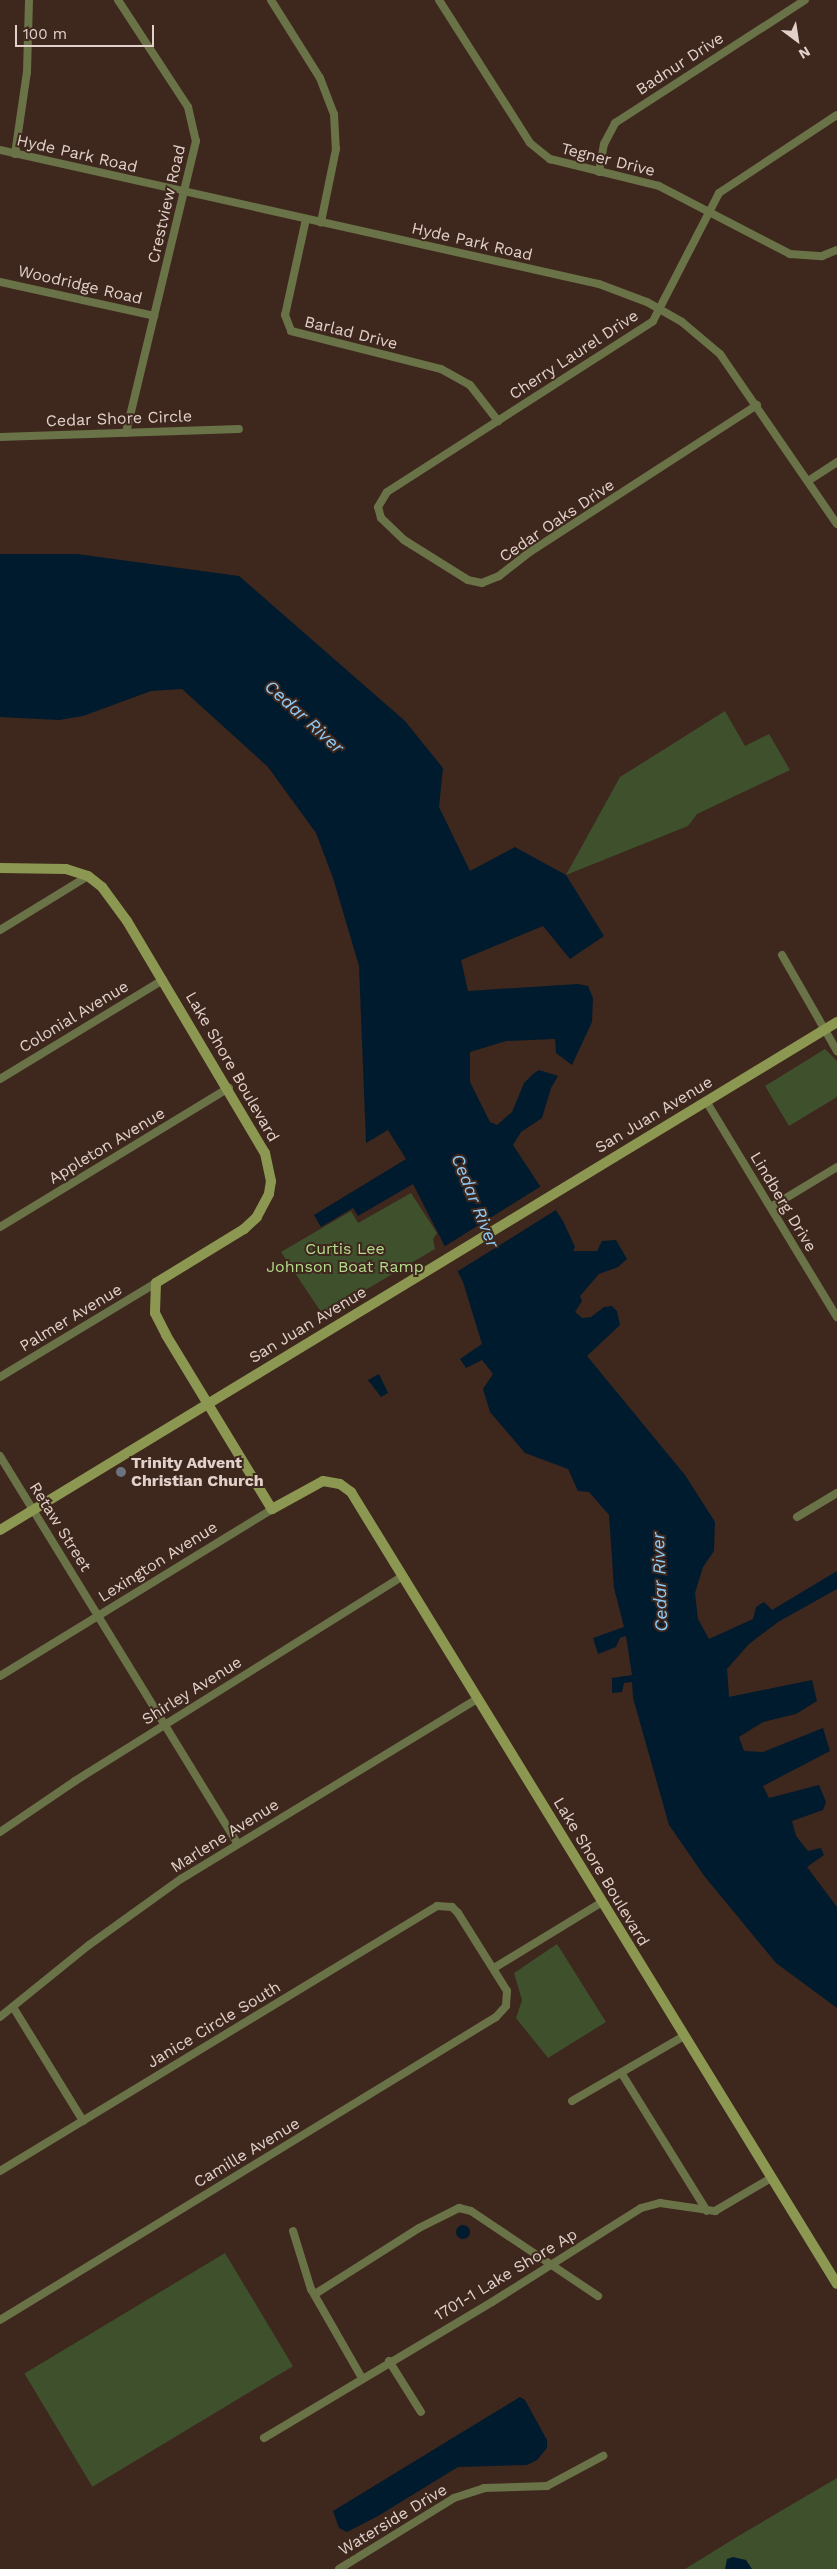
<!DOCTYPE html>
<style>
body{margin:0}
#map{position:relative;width:837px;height:2569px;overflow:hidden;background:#3e271d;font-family:"Work Sans",sans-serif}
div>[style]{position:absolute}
.green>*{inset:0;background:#3e502c;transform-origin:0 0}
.water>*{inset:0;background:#001b2d}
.round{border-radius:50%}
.pier>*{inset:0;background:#3e271d;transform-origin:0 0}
.street>*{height:8px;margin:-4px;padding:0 4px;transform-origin:4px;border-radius:4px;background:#6a7247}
.secondary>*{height:10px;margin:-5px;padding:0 5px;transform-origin:5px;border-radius:5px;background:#8c9851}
.dots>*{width:14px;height:14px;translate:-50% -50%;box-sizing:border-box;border:2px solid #3e271d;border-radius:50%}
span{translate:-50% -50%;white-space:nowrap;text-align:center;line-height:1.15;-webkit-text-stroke:4px #3e271d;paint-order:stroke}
.street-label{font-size:16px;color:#e1d1ca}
.park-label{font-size:16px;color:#b4db8d}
.poi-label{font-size:16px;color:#e1d1ca;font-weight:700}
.left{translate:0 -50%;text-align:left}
.water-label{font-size:18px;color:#8ccbf7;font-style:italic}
.north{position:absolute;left:772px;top:15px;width:50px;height:50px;-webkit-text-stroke:4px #3e271d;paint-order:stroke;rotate:149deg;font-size:14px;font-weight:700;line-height:20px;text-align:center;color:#e1d1ca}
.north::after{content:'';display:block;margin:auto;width:18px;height:22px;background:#e1d1ca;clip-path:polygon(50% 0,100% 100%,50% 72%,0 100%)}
.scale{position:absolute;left:15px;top:25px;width:139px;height:22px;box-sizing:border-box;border:2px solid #e1d1ca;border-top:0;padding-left:6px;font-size:15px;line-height:18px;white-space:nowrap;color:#e1d1ca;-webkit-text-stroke:4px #3e271d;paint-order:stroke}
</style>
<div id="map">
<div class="green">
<i style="clip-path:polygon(725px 711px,745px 746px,769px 734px,790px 770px,697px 814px,688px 826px,566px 875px,620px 777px)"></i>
<i style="clip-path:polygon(825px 1049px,837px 1061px,837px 1097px,789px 1126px,765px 1086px)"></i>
<i style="clip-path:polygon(411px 1193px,437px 1233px,433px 1239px,435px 1249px,323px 1315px,281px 1252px,351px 1211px,358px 1223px)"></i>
<i style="clip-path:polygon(557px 1944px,606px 2022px,548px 2058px,516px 2018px,522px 2000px,514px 1973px)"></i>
<i style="left:225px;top:2253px;width:132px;height:234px;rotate:59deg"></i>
<i style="clip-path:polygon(837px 2478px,837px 2569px,685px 2569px,740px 2535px)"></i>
</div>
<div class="water">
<i style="clip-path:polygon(0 554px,77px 554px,239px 576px,405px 721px,443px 768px,439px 807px,470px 871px,515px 847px,566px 875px,604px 936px,570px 959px,543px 926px,461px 960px,468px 991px,578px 984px,588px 986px,593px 998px,592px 1022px,572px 1065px,556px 1053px,555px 1039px,506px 1041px,470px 1052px,470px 1082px,490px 1122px,497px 1125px,512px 1112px,524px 1083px,533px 1074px,539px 1070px,558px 1076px,551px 1088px,542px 1118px,521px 1132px,513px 1145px,563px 1221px,575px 1247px,573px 1251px,597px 1251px,602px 1241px,616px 1240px,627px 1259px,618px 1267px,599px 1274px,580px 1296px,582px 1301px,575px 1312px,582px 1318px,591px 1317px,604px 1307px,612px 1306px,617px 1311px,620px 1325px,587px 1356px,685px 1475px,715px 1522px,714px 1551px,703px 1567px,695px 1593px,698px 1619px,709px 1639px,753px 1619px,756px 1607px,764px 1602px,772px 1610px,837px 1571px,837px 1589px,778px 1622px,749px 1644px,727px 1669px,729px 1697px,812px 1680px,817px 1701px,796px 1714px,763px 1722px,739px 1737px,744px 1751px,763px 1752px,823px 1728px,830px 1751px,763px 1786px,769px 1798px,819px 1785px,826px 1802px,823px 1810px,792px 1821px,796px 1836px,808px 1851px,821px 1848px,824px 1855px,807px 1867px,837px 1907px,837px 2008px,776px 1963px,705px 1877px,669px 1825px,633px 1698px,632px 1682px,624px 1683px,622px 1692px,612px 1693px,612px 1678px,632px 1675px,626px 1636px,620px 1638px,616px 1647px,598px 1654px,593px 1638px,624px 1627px,614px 1588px,609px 1515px,589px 1492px,578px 1491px,568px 1469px,525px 1453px,490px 1412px,483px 1389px,493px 1374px,482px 1360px,466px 1368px,460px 1359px,482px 1344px,463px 1282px,413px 1184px,358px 1216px,353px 1208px,321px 1227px,314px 1215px,406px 1159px,388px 1130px,366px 1143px,359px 966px,333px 878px,316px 833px,268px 767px,182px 689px,151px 691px,83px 716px,59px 720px,0 717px)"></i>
<i style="clip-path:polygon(379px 1374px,388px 1393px,381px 1397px,368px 1380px)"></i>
<i class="round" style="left:456px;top:2225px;width:14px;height:14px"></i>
<i style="clip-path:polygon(520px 2397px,525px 2400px,547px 2440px,547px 2448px,537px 2460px,527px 2465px,458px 2467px,378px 2516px,347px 2532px,339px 2528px,333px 2511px)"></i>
<i style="clip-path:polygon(733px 2557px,746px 2560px,752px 2569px,725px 2569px,727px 2559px)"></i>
</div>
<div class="pier">
<i style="left:543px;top:1185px;width:28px;height:118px;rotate:58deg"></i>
</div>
<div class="street">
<i style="left:118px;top:0;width:128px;rotate:56.8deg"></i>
<i style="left:188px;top:107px;width:35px;rotate:77deg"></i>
<i style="left:196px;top:141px;width:300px;rotate:103.5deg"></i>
<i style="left:271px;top:0;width:92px;rotate:57.9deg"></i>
<i style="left:320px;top:78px;width:39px;rotate:69deg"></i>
<i style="left:334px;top:114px;width:35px;rotate:87deg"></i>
<i style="left:336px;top:149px;width:75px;rotate:101.6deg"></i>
<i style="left:439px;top:0;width:169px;rotate:57.5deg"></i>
<i style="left:530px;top:143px;width:26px;rotate:39deg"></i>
<i style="left:550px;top:159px;width:112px;rotate:13.9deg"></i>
<i style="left:659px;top:186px;width:148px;rotate:27.4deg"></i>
<i style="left:790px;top:254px;width:32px;rotate:4deg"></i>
<i style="left:822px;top:256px;width:16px;rotate:-22deg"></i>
<i style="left:0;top:150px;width:614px;rotate:12.61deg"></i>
<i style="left:599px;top:284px;width:51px;rotate:20.6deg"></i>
<i style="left:647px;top:302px;width:40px;rotate:29.7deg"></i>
<i style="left:682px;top:322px;width:50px;rotate:40.1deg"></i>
<i style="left:720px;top:354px;width:206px;rotate:55.5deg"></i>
<i style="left:15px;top:154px;width:83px;rotate:-81.7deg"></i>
<i style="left:27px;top:72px;width:72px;rotate:-88.4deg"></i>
<i style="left:599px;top:172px;width:28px;rotate:-80deg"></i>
<i style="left:604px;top:144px;width:24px;rotate:-62deg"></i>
<i style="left:615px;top:123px;width:226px;rotate:-32.9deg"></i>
<i style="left:306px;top:219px;width:98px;rotate:102.3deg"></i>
<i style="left:285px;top:315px;width:17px;rotate:69deg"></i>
<i style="left:291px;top:331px;width:155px;rotate:14.2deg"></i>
<i style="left:441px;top:369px;width:33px;rotate:29deg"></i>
<i style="left:470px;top:385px;width:46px;rotate:52.1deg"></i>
<i style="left:0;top:282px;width:158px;rotate:12.4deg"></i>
<i style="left:757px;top:405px;width:269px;rotate:147.1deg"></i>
<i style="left:531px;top:551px;width:41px;rotate:142deg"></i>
<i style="left:499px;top:576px;width:18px;rotate:158deg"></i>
<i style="left:482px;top:583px;width:14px;rotate:-168deg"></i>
<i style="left:468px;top:580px;width:75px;rotate:-148deg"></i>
<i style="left:404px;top:540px;width:32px;rotate:-136deg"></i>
<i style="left:381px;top:518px;width:11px;rotate:-105deg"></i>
<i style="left:378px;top:507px;width:17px;rotate:-59deg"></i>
<i style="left:387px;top:492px;width:316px;rotate:-32.7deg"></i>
<i style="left:653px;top:321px;width:144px;rotate:-62.7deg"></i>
<i style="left:719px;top:193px;width:141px;rotate:-33.5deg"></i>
<i style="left:0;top:437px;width:239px;rotate:-1.9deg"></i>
<i style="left:808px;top:481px;width:35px;rotate:-33deg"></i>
<i style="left:0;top:930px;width:103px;rotate:-31.5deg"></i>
<i style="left:782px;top:955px;width:111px;rotate:60.2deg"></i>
<i style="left:0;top:1079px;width:191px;rotate:-31.3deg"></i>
<i style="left:706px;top:1101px;width:253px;rotate:58.8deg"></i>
<i style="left:771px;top:1207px;width:77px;rotate:-31.2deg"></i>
<i style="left:0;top:1227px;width:268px;rotate:-31.3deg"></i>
<i style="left:0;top:1377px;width:182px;rotate:-31.1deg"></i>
<i style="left:0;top:1456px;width:455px;rotate:58.5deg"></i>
<i style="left:797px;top:1517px;width:47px;rotate:-31deg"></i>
<i style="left:0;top:1676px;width:319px;rotate:-31.5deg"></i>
<i style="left:0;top:1832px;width:91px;rotate:-34.2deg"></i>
<i style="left:75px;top:1781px;width:385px;rotate:-32deg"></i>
<i style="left:494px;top:1968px;width:127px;rotate:-31.4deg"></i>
<i style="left:13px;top:2007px;width:134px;rotate:58.4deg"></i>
<i style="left:0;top:2017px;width:114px;rotate:-39deg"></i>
<i style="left:89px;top:1945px;width:113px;rotate:-35.7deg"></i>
<i style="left:181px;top:1879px;width:346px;rotate:-31.3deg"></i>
<i style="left:622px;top:2074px;width:161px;rotate:58.2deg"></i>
<i style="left:572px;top:2101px;width:129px;rotate:-30.1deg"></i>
<i style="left:0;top:2171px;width:511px;rotate:-31.23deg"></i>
<i style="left:437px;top:1906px;width:15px;rotate:4deg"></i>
<i style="left:452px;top:1907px;width:8px;rotate:45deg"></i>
<i style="left:458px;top:1913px;width:92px;rotate:57.9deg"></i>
<i style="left:507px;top:1991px;width:15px;rotate:94deg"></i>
<i style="left:506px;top:2006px;width:15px;rotate:132deg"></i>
<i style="left:496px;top:2017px;width:581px;rotate:148.58deg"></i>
<i style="left:293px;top:2231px;width:61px;rotate:72.8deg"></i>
<i style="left:311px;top:2289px;width:103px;rotate:60.2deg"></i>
<i style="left:315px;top:2294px;width:123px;rotate:-32.4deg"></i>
<i style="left:419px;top:2228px;width:45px;rotate:-26.6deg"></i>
<i style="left:459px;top:2208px;width:12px;rotate:14deg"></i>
<i style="left:471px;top:2211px;width:153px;rotate:33.8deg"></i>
<i style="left:389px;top:2361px;width:60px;rotate:57.9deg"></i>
<i style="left:264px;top:2438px;width:265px;rotate:-30.8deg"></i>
<i style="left:492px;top:2302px;width:176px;rotate:-32.2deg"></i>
<i style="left:641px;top:2208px;width:20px;rotate:-15deg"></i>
<i style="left:660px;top:2203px;width:56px;rotate:8.3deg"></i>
<i style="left:715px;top:2211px;width:65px;rotate:-30.5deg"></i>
<i style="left:339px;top:2569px;width:135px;rotate:-31.7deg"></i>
<i style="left:454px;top:2498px;width:32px;rotate:-18deg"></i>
<i style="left:484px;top:2488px;width:63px;rotate:-1.8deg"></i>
<i style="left:547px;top:2486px;width:64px;rotate:-28.2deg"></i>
</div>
<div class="secondary">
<i style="left:0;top:868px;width:66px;rotate:0.9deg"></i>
<i style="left:66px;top:869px;width:23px;rotate:18deg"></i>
<i style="left:88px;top:876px;width:18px;rotate:38deg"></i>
<i style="left:102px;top:887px;width:42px;rotate:53.7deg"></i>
<i style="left:127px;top:921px;width:270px;rotate:59.3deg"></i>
<i style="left:265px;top:1153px;width:29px;rotate:78deg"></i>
<i style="left:271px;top:1181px;width:13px;rotate:99deg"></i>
<i style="left:269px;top:1194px;width:26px;rotate:118deg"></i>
<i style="left:257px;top:1217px;width:18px;rotate:137deg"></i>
<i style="left:244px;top:1229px;width:103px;rotate:148.5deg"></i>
<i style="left:156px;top:1283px;width:30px;rotate:92deg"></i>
<i style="left:155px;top:1313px;width:25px;rotate:63deg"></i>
<i style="left:166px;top:1335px;width:204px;rotate:58.7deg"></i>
<i style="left:272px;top:1509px;width:58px;rotate:-28.8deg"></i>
<i style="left:323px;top:1481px;width:17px;rotate:10deg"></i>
<i style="left:340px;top:1484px;width:14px;rotate:36deg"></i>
<i style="left:351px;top:1492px;width:929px;rotate:58.47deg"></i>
<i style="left:0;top:1530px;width:979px;rotate:-31.25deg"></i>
</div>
<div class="dots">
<i style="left:121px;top:1472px;background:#6b7280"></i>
</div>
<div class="street-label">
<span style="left:680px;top:64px;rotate:-33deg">Badnur Drive</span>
<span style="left:77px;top:154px;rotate:13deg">Hyde Park Road</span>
<span style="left:608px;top:160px;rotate:14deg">Tegner Drive</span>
<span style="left:167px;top:204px;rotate:-77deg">Crestview Road</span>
<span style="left:472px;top:242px;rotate:13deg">Hyde Park Road</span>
<span style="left:80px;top:285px;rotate:13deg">Woodridge Road</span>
<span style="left:351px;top:333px;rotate:14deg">Barlad Drive</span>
<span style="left:574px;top:355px;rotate:-33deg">Cherry Laurel Drive</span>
<span style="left:119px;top:419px;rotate:-2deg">Cedar Shore Circle</span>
<span style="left:557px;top:521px;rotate:-34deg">Cedar Oaks Drive</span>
<span style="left:74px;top:1017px;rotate:-31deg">Colonial Avenue</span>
<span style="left:232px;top:1067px;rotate:60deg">Lake Shore Boulevard</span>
<span style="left:654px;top:1115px;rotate:-31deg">San Juan Avenue</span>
<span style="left:107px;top:1146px;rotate:-31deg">Appleton Avenue</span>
<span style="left:783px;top:1202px;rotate:59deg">Lindberg Drive</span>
<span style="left:71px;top:1318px;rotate:-31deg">Palmer Avenue</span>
<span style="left:308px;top:1325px;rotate:-31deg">San Juan Avenue</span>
<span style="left:60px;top:1527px;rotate:58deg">Retaw Street</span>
<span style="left:158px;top:1562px;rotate:-32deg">Lexington Avenue</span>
<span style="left:192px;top:1691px;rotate:-32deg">Shirley Avenue</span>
<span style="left:225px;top:1836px;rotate:-32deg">Marlene Avenue</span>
<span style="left:601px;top:1872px;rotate:59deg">Lake Shore Boulevard</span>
<span style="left:214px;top:2025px;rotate:-31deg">Janice Circle South</span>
<span style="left:247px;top:2153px;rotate:-31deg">Camille Avenue</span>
<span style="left:506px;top:2275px;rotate:-31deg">1701-1 Lake Shore Ap</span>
<span style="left:393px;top:2520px;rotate:-31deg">Waterside Drive</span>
</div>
<div class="park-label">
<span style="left:345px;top:1258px">Curtis Lee<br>Johnson Boat Ramp</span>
</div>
<div class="poi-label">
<span class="left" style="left:131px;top:1472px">Trinity Advent<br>Christian Church</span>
</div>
<div class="water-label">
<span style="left:304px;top:717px;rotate:42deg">Cedar River</span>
<span style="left:475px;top:1201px;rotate:68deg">Cedar River</span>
<span style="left:660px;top:1582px;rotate:-92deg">Cedar River</span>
</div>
<div class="north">N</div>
<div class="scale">100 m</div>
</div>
